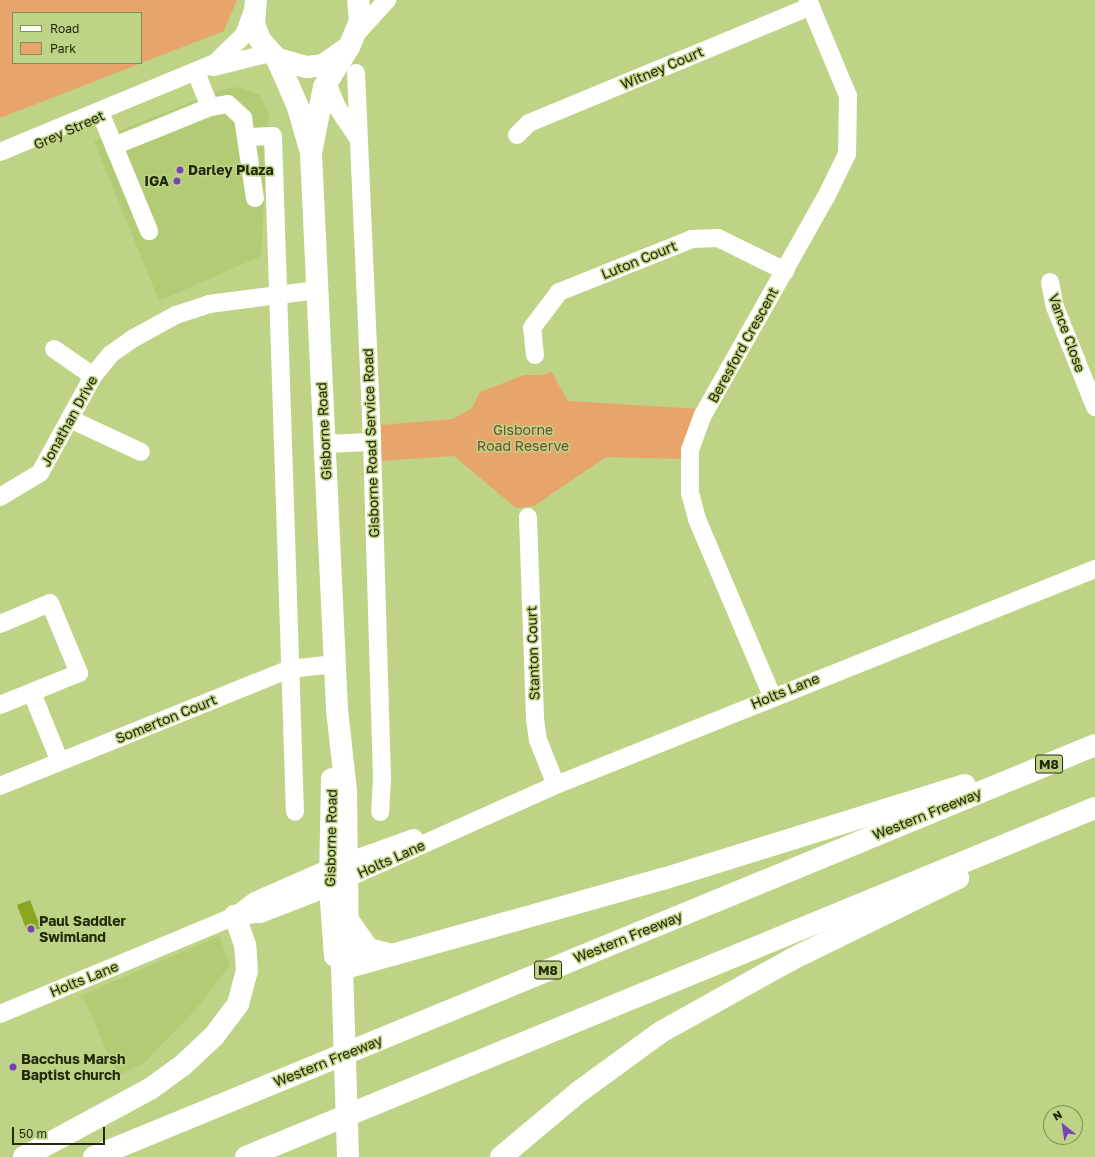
<!DOCTYPE html>
<style>
body{margin:0}
#map{position:relative;width:1095px;height:1157px;overflow:hidden;background:#bed386;font-family:"Golos Text",sans-serif}
div>[style]{position:absolute}
.built>*{inset:0;background:#b4cb75}
.green>*{inset:0;background:#e8a56b}
.water>*{inset:0;background:#8ba720;transform-origin:0 0}
.minor>*{height:18px;margin:-9px;padding:0 9px;transform-origin:9px;border-radius:9px;background:#fff}
.major>*{height:22px;margin:-11px;padding:0 11px;transform-origin:11px;border-radius:11px;background:#fff}
.highway>*{height:22px;margin:-11px;padding:0 11px;transform-origin:11px;border-radius:11px;background:#fff}
.dots>*{width:11px;height:11px;translate:-50% -50%;box-sizing:border-box;border:2px solid #bed386;border-radius:50%}
span{translate:-50% -50%;white-space:nowrap;text-align:center;line-height:1.15;-webkit-text-stroke:3px #bed386;paint-order:stroke}
.shield-label span{padding:1px 3px;background:#bed386;border:1px solid;border-radius:3px;-webkit-text-stroke-width:0}
.shield-label{font-size:13px;color:#222a09;font-weight:700}
.street-label{font-size:14px;color:#222a09}
.poi-label{font-size:14px;color:#222a09;font-weight:700}
.left{translate:0 -50%;text-align:left}
.right{translate:-100% -50%;text-align:right}
.park-label{font-size:14px;color:#744c29}
.legend{position:absolute;left:12px;top:12px;width:130px;height:52px;box-sizing:border-box;background:#bed386;border:1px solid #808f54;margin:0;padding:5px 7px;list-style:none;font-size:12px;color:#222a09}
.legend li{display:flex;align-items:center;gap:8px;height:20px}
.legend b{width:20px;border:1px solid #808f54}
.north{position:absolute;left:1043px;top:1105px;width:40px;height:40px;box-sizing:border-box;background:#bed386;border:1px solid #808f54;border-radius:50%;rotate:330deg;font-size:11px;font-weight:700;line-height:16px;text-align:center;color:#222a09}
.north::after{content:'';display:block;margin:auto;width:14px;height:18px;background:#7842b9;clip-path:polygon(50% 0,100% 100%,50% 72%,0 100%)}
.scale{position:absolute;left:12px;top:1127px;width:93px;height:18px;box-sizing:border-box;border:2px solid #222a09;border-top:0;padding-left:5px;font-size:12px;line-height:14px;white-space:nowrap;color:#222a09;-webkit-text-stroke:3px #bed386;paint-order:stroke}
</style>
<div id="map">
<div class="built">
<i style="clip-path:polygon(239px 87px,260px 95px,269px 113px,261px 256px,159px 301px,94px 141px,224px 89px)"></i>
<i style="clip-path:polygon(219px 936px,230px 965px,200px 1005px,144px 1063px,118px 1076px,82px 995px)"></i>
</div>
<div class="green">
<i style="clip-path:polygon(evenodd,0 0,237px 0,224px 31px,0 118px,0 0,13px 13px,141px 13px,141px 63px,13px 63px,13px 13px)"></i>
<i style="clip-path:polygon(551px 371px,568px 401px,700px 409px,682px 459px,606px 457px,534px 506px,516px 508px,454px 456px,381px 461px,381px 425px,453px 419px,472px 408px,480px 392px,524px 375px,543px 375px)"></i>
</div>
<div class="water">
<i style="left:30px;top:900px;width:30px;height:14px;rotate:69deg"></i>
</div>
<div class="minor">
<i style="left:357px;top:33px;width:45px;rotate:-47.7deg"></i>
<i style="left:214px;top:67px;width:58px;rotate:-14deg"></i>
<i style="left:356px;top:73px;width:369px;rotate:87.5deg"></i>
<i style="left:372px;top:442px;width:336px;rotate:88.3deg"></i>
<i style="left:382px;top:778px;width:34px;rotate:93deg"></i>
<i style="left:326px;top:80px;width:29px;rotate:68deg"></i>
<i style="left:337px;top:107px;width:36px;rotate:56deg"></i>
<i style="left:210px;top:107px;width:18px;rotate:-9deg"></i>
<i style="left:228px;top:104px;width:21px;rotate:43deg"></i>
<i style="left:243px;top:118px;width:81px;rotate:81.5deg"></i>
<i style="left:100px;top:112px;width:129px;rotate:67.6deg"></i>
<i style="left:517px;top:135px;width:17px;rotate:-45deg"></i>
<i style="left:529px;top:123px;width:305px;rotate:-22.5deg"></i>
<i style="left:247px;top:137px;width:26px;rotate:-2deg"></i>
<i style="left:273px;top:136px;width:676px;rotate:88.14deg"></i>
<i style="left:114px;top:146px;width:104px;rotate:-22.1deg"></i>
<i style="left:210px;top:107px;width:37px;rotate:-112deg"></i>
<i style="left:0;top:152px;width:233px;rotate:-22.5deg"></i>
<i style="left:215px;top:63px;width:40px;rotate:-44deg"></i>
<i style="left:244px;top:35px;width:27px;rotate:-70deg"></i>
<i style="left:1050px;top:282px;width:25px;rotate:79deg"></i>
<i style="left:1055px;top:307px;width:108px;rotate:68.2deg"></i>
<i style="left:54px;top:349px;width:47px;rotate:34.7deg"></i>
<i style="left:535px;top:355px;width:27px;rotate:-96deg"></i>
<i style="left:532px;top:328px;width:45px;rotate:-53.1deg"></i>
<i style="left:559px;top:292px;width:143px;rotate:-21.7deg"></i>
<i style="left:692px;top:239px;width:26px;rotate:-2deg"></i>
<i style="left:718px;top:238px;width:75px;rotate:26.2deg"></i>
<i style="left:70px;top:419px;width:78px;rotate:24.9deg"></i>
<i style="left:324px;top:444px;width:48px;rotate:-2.4deg"></i>
<i style="left:0;top:497px;width:47px;rotate:-31deg"></i>
<i style="left:40px;top:473px;width:111px;rotate:-61.3deg"></i>
<i style="left:93px;top:376px;width:28px;rotate:-51deg"></i>
<i style="left:111px;top:354px;width:28px;rotate:-35deg"></i>
<i style="left:134px;top:338px;width:48px;rotate:-28.7deg"></i>
<i style="left:176px;top:315px;width:35px;rotate:-18deg"></i>
<i style="left:209px;top:304px;width:109px;rotate:-7.4deg"></i>
<i style="left:528px;top:517px;width:202px;rotate:88deg"></i>
<i style="left:535px;top:719px;width:21px;rotate:82deg"></i>
<i style="left:538px;top:740px;width:48px;rotate:68.2deg"></i>
<i style="left:0;top:624px;width:54px;rotate:-22.8deg"></i>
<i style="left:50px;top:603px;width:76px;rotate:67.5deg"></i>
<i style="left:79px;top:673px;width:85px;rotate:157.9deg"></i>
<i style="left:32px;top:693px;width:74px;rotate:67.9deg"></i>
<i style="left:772px;top:696px;width:192px;rotate:-113deg"></i>
<i style="left:697px;top:519px;width:27px;rotate:-105deg"></i>
<i style="left:690px;top:493px;width:43px;rotate:-90deg"></i>
<i style="left:690px;top:450px;width:37px;rotate:-70deg"></i>
<i style="left:703px;top:415px;width:250px;rotate:-60.6deg"></i>
<i style="left:826px;top:197px;width:48px;rotate:-64deg"></i>
<i style="left:847px;top:154px;width:58px;rotate:-89deg"></i>
<i style="left:848px;top:96px;width:104px;rotate:-112.6deg"></i>
<i style="left:0;top:786px;width:313px;rotate:-22deg"></i>
<i style="left:290px;top:669px;width:45px;rotate:-6.3deg"></i>
<i style="left:235px;top:916px;width:25px;rotate:-5deg"></i>
<i style="left:260px;top:914px;width:56px;rotate:-21deg"></i>
<i style="left:312px;top:894px;width:267px;rotate:-24.1deg"></i>
<i style="left:556px;top:785px;width:581px;rotate:-21.84deg"></i>
<i style="left:0;top:1014px;width:255px;rotate:-22.6deg"></i>
<i style="left:235px;top:916px;width:25px;rotate:-37deg"></i>
<i style="left:255px;top:901px;width:82px;rotate:-23.7deg"></i>
<i style="left:330px;top:868px;width:89px;rotate:-19.7deg"></i>
</div>
<div class="major">
<i style="left:256px;top:0;width:24px;rotate:95deg"></i>
<i style="left:254px;top:24px;width:17px;rotate:69deg"></i>
<i style="left:260px;top:40px;width:25px;rotate:48deg"></i>
<i style="left:277px;top:59px;width:31px;rotate:15deg"></i>
<i style="left:307px;top:67px;width:16px;rotate:-7deg"></i>
<i style="left:323px;top:65px;width:32px;rotate:-35deg"></i>
<i style="left:349px;top:47px;width:28px;rotate:-67deg"></i>
<i style="left:360px;top:21px;width:21px;rotate:-95deg"></i>
<i style="left:277px;top:59px;width:52px;rotate:66.4deg"></i>
<i style="left:298px;top:107px;width:41px;rotate:74.2deg"></i>
<i style="left:332px;top:779px;width:108px;rotate:91.1deg"></i>
<i style="left:330px;top:887px;width:69px;rotate:85.9deg"></i>
<i style="left:348px;top:1157px;width:188px;rotate:-91.8deg"></i>
<i style="left:342px;top:969px;width:16px;rotate:-68deg"></i>
<i style="left:348px;top:954px;width:163px;rotate:-90.7deg"></i>
<i style="left:346px;top:791px;width:82px;rotate:-96.3deg"></i>
<i style="left:337px;top:709px;width:557px;rotate:-92.68deg"></i>
<i style="left:311px;top:153px;width:67px;rotate:-78.9deg"></i>
<i style="left:324px;top:87px;width:47px;rotate:-58deg"></i>
</div>
<div class="highway">
<i style="left:348px;top:920px;width:35px;rotate:55deg"></i>
<i style="left:368px;top:949px;width:25px;rotate:14deg"></i>
<i style="left:342px;top:969px;width:333px;rotate:-15.7deg"></i>
<i style="left:663px;top:879px;width:316px;rotate:-17.3deg"></i>
<i style="left:24px;top:1157px;width:143px;rotate:-28.4deg"></i>
<i style="left:150px;top:1089px;width:39px;rotate:-36deg"></i>
<i style="left:182px;top:1066px;width:44px;rotate:-43.2deg"></i>
<i style="left:214px;top:1036px;width:40px;rotate:-53deg"></i>
<i style="left:238px;top:1004px;width:34px;rotate:-75deg"></i>
<i style="left:247px;top:971px;width:26px;rotate:-94deg"></i>
<i style="left:245px;top:945px;width:31px;rotate:-109deg"></i>
<i style="left:94px;top:1157px;width:1082px;rotate:-22.37deg"></i>
<i style="left:246px;top:1157px;width:918px;rotate:-22.35deg"></i>
<i style="left:501px;top:1157px;width:103px;rotate:-39.9deg"></i>
<i style="left:580px;top:1091px;width:100px;rotate:-36.1deg"></i>
<i style="left:661px;top:1032px;width:150px;rotate:-29.1deg"></i>
<i style="left:792px;top:959px;width:185px;rotate:-26deg"></i>
</div>
<div class="dots">
<i style="left:180px;top:170px;background:#7842b9"></i>
<i style="left:177px;top:181px;background:#7842b9"></i>
<i style="left:31px;top:929px;background:#7842b9"></i>
<i style="left:13px;top:1067px;background:#7842b9"></i>
</div>
<div class="shield-label">
<span style="left:1049px;top:764px">M8</span>
<span style="left:548px;top:970px">M8</span>
</div>
<div class="street-label">
<span style="left:662px;top:68px;rotate:-23deg">Witney Court</span>
<span style="left:69px;top:130px;rotate:-24deg">Grey Street</span>
<span style="left:639px;top:260px;rotate:-22deg">Luton Court</span>
<span style="left:1067px;top:333px;rotate:70deg">Vance Close</span>
<span style="left:743px;top:345px;rotate:-61deg">Beresford Crescent</span>
<span style="left:69px;top:421px;rotate:-61deg">Jonathan Drive</span>
<span style="left:324px;top:431px;rotate:-93deg">Gisborne Road</span>
<span style="left:371px;top:443px;rotate:-92deg">Gisborne Road Service Road</span>
<span style="left:533px;top:653px;rotate:-92deg">Stanton Court</span>
<span style="left:785px;top:691px;rotate:-22deg">Holts Lane</span>
<span style="left:166px;top:719px;rotate:-22deg">Somerton Court</span>
<span style="left:927px;top:814px;rotate:-22deg">Western Freeway</span>
<span style="left:331px;top:838px;rotate:-89deg">Gisborne Road</span>
<span style="left:391px;top:859px;rotate:-24deg">Holts Lane</span>
<span style="left:628px;top:937px;rotate:-22deg">Western Freeway</span>
<span style="left:84px;top:979px;rotate:-22deg">Holts Lane</span>
<span style="left:328px;top:1061px;rotate:-22deg">Western Freeway</span>
</div>
<div class="poi-label">
<span class="left" style="left:188px;top:170px">Darley Plaza</span>
<span class="right" style="left:169px;top:181px">IGA</span>
<span class="left" style="left:39px;top:929px">Paul Saddler<br>Swimland</span>
<span class="left" style="left:21px;top:1067px">Bacchus Marsh<br>Baptist church</span>
</div>
<div class="park-label">
<span style="left:523px;top:438px">Gisborne<br>Road Reserve</span>
</div>
<ul class="legend">
<li><b style="height:5px;background:#fff"></b>Road</li>
<li><b style="height:11px;background:#e8a56b"></b>Park</li>
</ul>
<div class="north">N</div>
<div class="scale">50 m</div>
</div>
